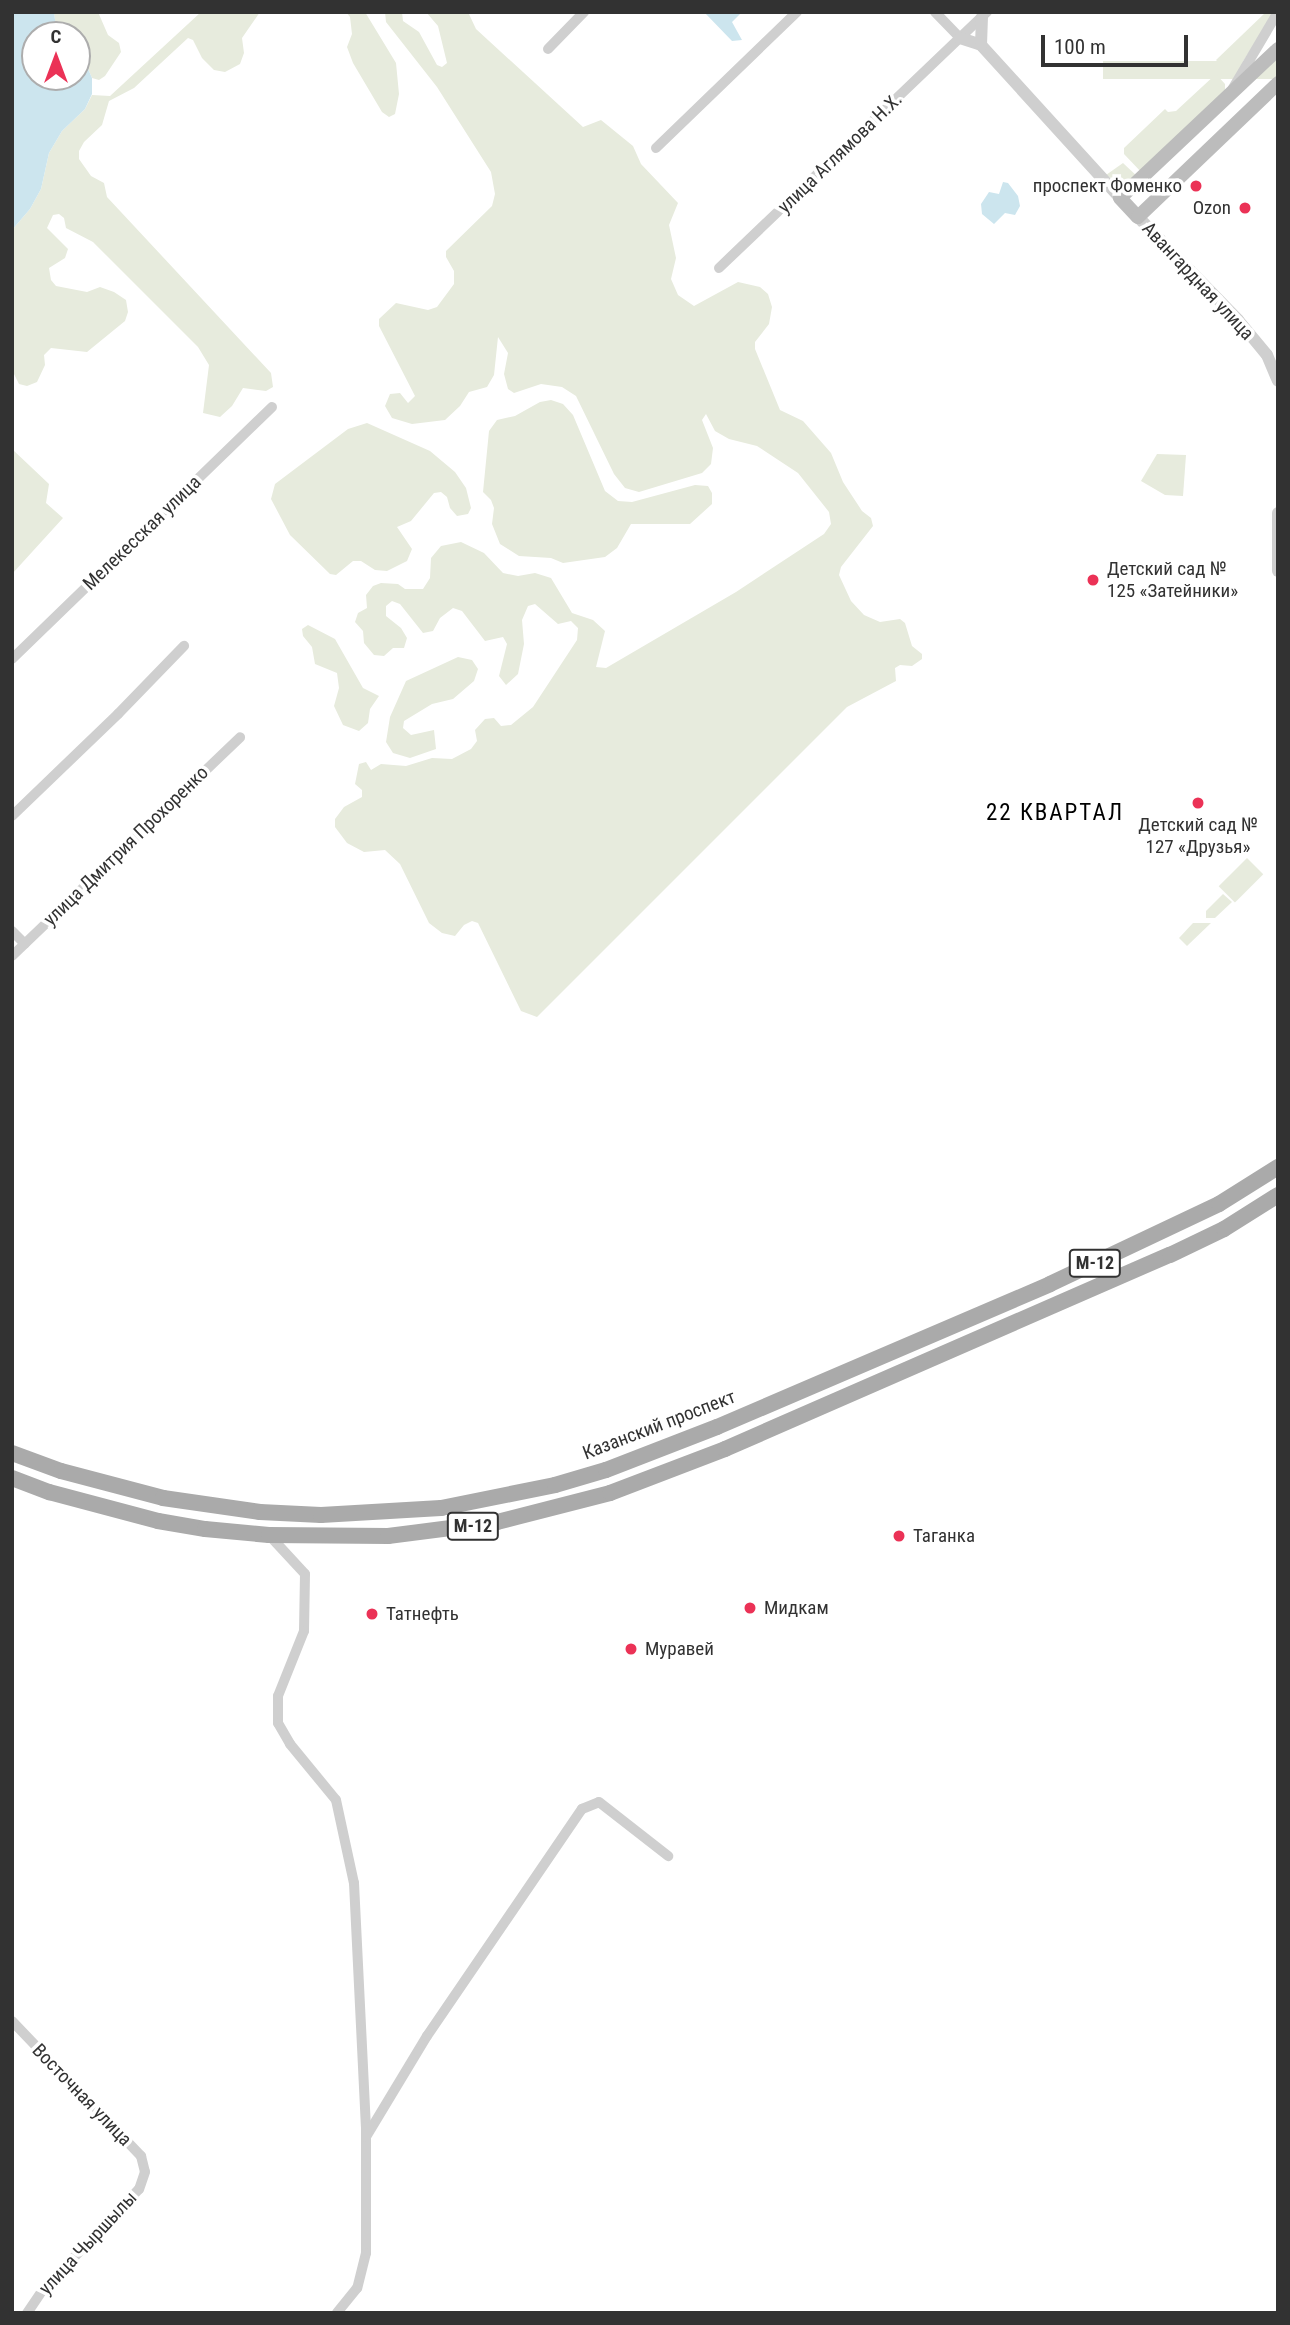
<!DOCTYPE html>
<meta charset="utf-8">
<style>
body{margin:0}
#map{position:relative;width:1290px;height:2325px;overflow:hidden;background:#fff;font-family:"Roboto Condensed",sans-serif}
div>[style]{position:absolute}
.green>*{inset:0;background:#e7ebdd;transform-origin:0 0}
.water>*{inset:0;background:#cce5ee}
.minor>*{height:10px;margin:-5px;padding:0 5px;transform-origin:5px;border-radius:5px;background:#cfcfcf}
.tertiary>*{height:12px;margin:-6px;padding:0 6px;transform-origin:6px;border-radius:6px;background:#cfcfcf}
.secondary>*{height:14px;margin:-7px;padding:0 7px;transform-origin:7px;border-radius:7px;background:#bcbcbc}
.primary>*{height:16px;margin:-8px;padding:0 8px;transform-origin:8px;border-radius:8px;background:#aaa}
.dots>*{width:19px;height:19px;translate:-50% -50%;box-sizing:border-box;border:4px solid #fff;border-radius:50%}
span{translate:-50% -50%;white-space:nowrap;text-align:center;line-height:1.15;-webkit-text-stroke:7px #fff;paint-order:stroke}
.shield-label span{padding:2px 5px;background:#fff;border:2px solid;border-radius:5px;-webkit-text-stroke-width:0}
.shield-label{font-size:18px;color:#323232;font-weight:700}
.street-label{font-size:19px;color:#323232}
.poi-label{font-size:19px;color:#323232}
.right{translate:-100% -50%;text-align:right}
.left{translate:0 -50%;text-align:left}
.quarter-label{font-size:23px;color:#000;letter-spacing:2px}
.frame{position:absolute;inset:0;border:14px solid #323232;pointer-events:none}
.north{position:absolute;left:21px;top:21px;width:70px;height:70px;box-sizing:border-box;background:#fff;border:2px solid #adadad;border-radius:50%;rotate:0deg;font-size:19px;font-weight:700;line-height:28px;text-align:center;color:#323232}
.north::after{content:'';display:block;margin:auto;width:24px;height:32px;background:#eb3256;clip-path:polygon(50% 0,100% 100%,50% 72%,0 100%)}
.scale{position:absolute;left:1041px;top:35px;width:147px;height:32px;box-sizing:border-box;border:4px solid #323232;border-top:0;padding-left:9px;font-size:21px;line-height:24px;white-space:nowrap;color:#323232;-webkit-text-stroke:5px #fff;paint-order:stroke}
</style>
<div id="map">
<div class="green">
<i style="clip-path:polygon(50px 12px,98px 12px,108px 35px,119px 43px,121px 52px,105px 76px,99px 80px,92px 78px,77px 43px,77px 35px,65px 35px,56px 26px,54px 14px)"></i>
<i style="clip-path:polygon(201px 12px,260px 12px,242px 38px,244px 53px,240px 64px,225px 72px,214px 70px,202px 58px,193px 40px,188px 38px,134px 88px,109px 101px,102px 125px,84px 142px,79px 151px,79px 159px,91px 176px,104px 183px,107px 197px,271px 373px,273px 387px,266px 391px,243px 388px,232px 406px,220px 417px,203px 413px,209px 365px,198px 347px,93px 242px,66px 228px,64px 218px,59px 214px,53px 215px,47px 228px,68px 249px,65px 258px,49px 268px,51px 280px,56px 286px,87px 292px,100px 287px,114px 292px,126px 300px,128px 312px,125px 321px,87px 352px,51px 348px,44px 355px,45px 365px,37px 382px,27px 386px,19px 384px,12px 370px,12px 230px,30px 209px,41px 189px,49px 153px,62px 131px,85px 109px,92px 95px,110px 96px)"></i>
<i style="clip-path:polygon(346px 12px,365px 12px,396px 63px,399px 94px,395px 114px,389px 117px,382px 112px,353px 63px,347px 47px,352px 34px,350px 17px)"></i>
<i style="clip-path:polygon(385px 12px,402px 12px,403px 21px,419px 32px,437px 65px,442px 67px,447px 63px,438px 26px,426px 12px,468px 12px,476px 29px,583px 127px,601px 120px,633px 146px,641px 164px,678px 203px,669px 225px,676px 258px,671px 279px,678px 295px,694px 306px,738px 282px,760px 287px,768px 294px,772px 307px,769px 324px,755px 342px,755px 349px,780px 410px,803px 421px,831px 453px,843px 482px,862px 511px,871px 518px,873px 526px,841px 567px,839px 575px,851px 601px,864px 615px,880px 622px,900px 619px,905px 623px,912px 646px,922px 654px,922px 659px,912px 666px,900px 665px,895px 668px,896px 681px,847px 707px,537px 1017px,521px 1011px,478px 923px,472px 921px,464px 925px,455px 936px,442px 933px,429px 923px,400px 864px,385px 850px,364px 852px,347px 843px,335px 827px,335px 819px,344px 807px,362px 797px,362px 790px,355px 784px,359px 764px,366px 762px,371px 770px,381px 764px,406px 766px,432px 758px,452px 759px,471px 749px,477px 741px,475px 730px,485px 719px,494px 718px,501px 726px,511px 725px,533px 707px,577px 640px,578px 628px,571px 621px,558px 624px,535px 604px,528px 606px,522px 620px,524px 644px,518px 674px,506px 685px,499px 676px,507px 644px,503px 637px,485px 641px,462px 611px,453px 608px,440px 618px,433px 631px,423px 633px,400px 604px,392px 601px,386px 606px,386px 616px,401px 628px,407px 638px,404px 648px,393px 648px,384px 656px,374px 655px,364px 643px,363px 631px,355px 622px,358px 613px,367px 608px,366px 595px,373px 586px,381px 583px,398px 584px,405px 589px,423px 589px,430px 578px,431px 558px,441px 546px,461px 542px,484px 553px,503px 573px,518px 576px,535px 573px,551px 578px,572px 613px,593px 620px,605px 631px,596px 667px,606px 668px,736px 592px,824px 534px,831px 524px,829px 512px,798px 473px,757px 446px,729px 439px,715px 431px,706px 414px,702px 420px,713px 448px,711px 464px,702px 473px,639px 492px,625px 488px,614px 474px,576px 396px,562px 387px,541px 384px,514px 393px,508px 389px,504px 374px,508px 353px,498px 337px,494px 375px,487px 387px,469px 392px,460px 406px,445px 420px,412px 424px,392px 418px,385px 406px,390px 394px,400px 393px,408px 403px,415px 396px,379px 326px,379px 319px,396px 303px,428px 310px,437px 307px,454px 284px,454px 271px,446px 257px,446px 251px,492px 206px,495px 194px,491px 172px,437px 87px,386px 22px)"></i>
<i style="clip-path:polygon(1266px 12px,1275px 12px,1238px 69px,1227px 72px,1216px 60px)"></i>
<i style="left:1278px;top:61px;width:18px;height:175px;rotate:90deg"></i>
<i style="clip-path:polygon(1216px 74px,1225px 84px,1225px 91px,1143px 174px,1124px 154px,1124px 148px,1165px 109px,1168px 112px,1176px 111px)"></i>
<i style="clip-path:polygon(1123px 163px,1139px 178px,1119px 183px,1106px 175px)"></i>
<i style="clip-path:polygon(551px 400px,563px 404px,573px 415px,605px 491px,618px 501px,632px 502px,695px 485px,708px 486px,712px 493px,712px 504px,690px 524px,631px 524px,617px 548px,605px 557px,563px 563px,551px 558px,519px 556px,500px 544px,492px 524px,494px 508px,491px 500px,483px 492px,489px 431px,497px 420px,515px 416px,540px 402px)"></i>
<i style="clip-path:polygon(367px 423px,430px 451px,455px 472px,466px 488px,471px 508px,468px 514px,457px 516px,450px 508px,447px 497px,441px 492px,434px 493px,411px 521px,397px 527px,412px 549px,407px 561px,387px 571px,375px 570px,361px 561px,353px 561px,336px 575px,330px 574px,290px 535px,271px 499px,275px 484px,348px 429px)"></i>
<i style="clip-path:polygon(12px 449px,49px 484px,46px 503px,63px 518px,12px 574px)"></i>
<i style="clip-path:polygon(1157px 454px,1186px 455px,1183px 496px,1165px 495px,1141px 481px)"></i>
<i style="clip-path:polygon(308px 625px,335px 639px,363px 688px,379px 696px,370px 709px,368px 723px,359px 731px,343px 725px,334px 706px,339px 688px,337px 673px,315px 664px,312px 647px,303px 636px,302px 629px)"></i>
<i style="clip-path:polygon(458px 657px,472px 660px,478px 669px,474px 681px,453px 699px,432px 704px,404px 721px,403px 728px,411px 735px,434px 730px,436px 749px,410px 758px,393px 753px,386px 742px,390px 717px,406px 681px)"></i>
<i style="left:1247px;top:858px;width:23px;height:40px;rotate:45deg"></i>
<i style="clip-path:polygon(1223px 894px,1232px 902px,1215px 918px,1206px 918px,1206px 911px)"></i>
<i style="clip-path:polygon(1193px 923px,1211px 923px,1187px 946px,1179px 938px)"></i>
</div>
<div class="water">
<i style="clip-path:polygon(12px 12px,54px 13px,56px 26px,65px 35px,35px 35px,35px 77px,77px 77px,77px 43px,92px 78px,92px 94px,85px 109px,62px 131px,49px 153px,41px 189px,30px 209px,12px 230px)"></i>
<i style="clip-path:polygon(704px 12px,742px 12px,732px 22px,742px 40px,732px 41px)"></i>
<i style="clip-path:polygon(1003px 182px,1008px 183px,1018px 196px,1020px 206px,1015px 215px,1005px 213px,994px 224px,982px 214px,981px 204px,989px 192px,999px 194px)"></i>
</div>
<div class="minor">
<i style="left:935px;top:12px;width:36px;rotate:46deg"></i>
<i style="left:548px;top:49px;width:52px;rotate:-45.8deg"></i>
<i style="left:1233px;top:88px;width:88px;rotate:-59.4deg"></i>
<i style="left:656px;top:148px;width:196px;rotate:-44deg"></i>
<i style="left:719px;top:268px;width:371px;rotate:-43.7deg"></i>
<i style="left:12px;top:659px;width:362px;rotate:-44.1deg"></i>
<i style="left:12px;top:816px;width:147px;rotate:-43.9deg"></i>
<i style="left:118px;top:714px;width:95px;rotate:-45.9deg"></i>
<i style="left:12px;top:931px;width:18px;rotate:45deg"></i>
<i style="left:12px;top:956px;width:316px;rotate:-43.8deg"></i>
<i style="left:269px;top:1535px;width:53px;rotate:47.3deg"></i>
<i style="left:305px;top:1574px;width:57px;rotate:91deg"></i>
<i style="left:304px;top:1631px;width:70px;rotate:111.8deg"></i>
<i style="left:278px;top:1696px;width:27px;rotate:90deg"></i>
<i style="left:278px;top:1723px;width:24px;rotate:60deg"></i>
<i style="left:290px;top:1744px;width:72px;rotate:50.6deg"></i>
<i style="left:336px;top:1800px;width:85px;rotate:77.8deg"></i>
<i style="left:354px;top:1883px;width:244px;rotate:87.2deg"></i>
<i style="left:366px;top:2127px;width:126px;rotate:90deg"></i>
<i style="left:366px;top:2253px;width:36px;rotate:104deg"></i>
<i style="left:357px;top:2288px;width:32px;rotate:129deg"></i>
<i style="left:12px;top:2021px;width:187px;rotate:46.3deg"></i>
<i style="left:141px;top:2156px;width:16px;rotate:76deg"></i>
<i style="left:145px;top:2172px;width:18px;rotate:109deg"></i>
<i style="left:139px;top:2189px;width:141px;rotate:133.6deg"></i>
<i style="left:42px;top:2291px;width:27px;rotate:124deg"></i>
<i style="left:366px;top:2137px;width:118px;rotate:-58.9deg"></i>
<i style="left:427px;top:2036px;width:275px;rotate:-55.7deg"></i>
<i style="left:582px;top:1809px;width:18px;rotate:-22deg"></i>
<i style="left:599px;top:1802px;width:88px;rotate:38deg"></i>
</div>
<div class="tertiary">
<i style="left:960px;top:38px;width:22px;rotate:18deg"></i>
<i style="left:981px;top:45px;width:207px;rotate:47.7deg"></i>
<i style="left:981px;top:45px;width:28px;rotate:-88deg"></i>
<i style="left:1138px;top:217px;width:144px;rotate:45.8deg"></i>
<i style="left:1238px;top:320px;width:45px;rotate:50.4deg"></i>
<i style="left:1267px;top:355px;width:28px;rotate:67deg"></i>
<i style="left:1278px;top:513px;width:58px;rotate:90deg"></i>
</div>
<div class="secondary">
<i style="left:1278px;top:49px;width:217px;rotate:136.7deg"></i>
<i style="left:1120px;top:198px;width:26px;rotate:47deg"></i>
<i style="left:1138px;top:217px;width:194px;rotate:-43.7deg"></i>
</div>
<div class="primary">
<i style="left:12px;top:1453px;width:52px;rotate:20.2deg"></i>
<i style="left:61px;top:1471px;width:106px;rotate:14.8deg"></i>
<i style="left:163px;top:1498px;width:98px;rotate:8.2deg"></i>
<i style="left:260px;top:1512px;width:61px;rotate:2.8deg"></i>
<i style="left:321px;top:1515px;width:120px;rotate:-3.3deg"></i>
<i style="left:441px;top:1508px;width:116px;rotate:-11.4deg"></i>
<i style="left:555px;top:1485px;width:53px;rotate:-16.4deg"></i>
<i style="left:606px;top:1470px;width:119px;rotate:-21.2deg"></i>
<i style="left:717px;top:1427px;width:362px;rotate:-23.2deg"></i>
<i style="left:1050px;top:1284px;width:187px;rotate:-25.3deg"></i>
<i style="left:1219px;top:1204px;width:70px;rotate:-32.1deg"></i>
<i style="left:12px;top:1478px;width:40px;rotate:21deg"></i>
<i style="left:49px;top:1492px;width:113px;rotate:14.9deg"></i>
<i style="left:158px;top:1521px;width:48px;rotate:9.7deg"></i>
<i style="left:205px;top:1529px;width:64px;rotate:5.4deg"></i>
<i style="left:269px;top:1535px;width:119px;rotate:0.5deg"></i>
<i style="left:388px;top:1536px;width:110px;rotate:-7.3deg"></i>
<i style="left:497px;top:1522px;width:117px;rotate:-14.4deg"></i>
<i style="left:610px;top:1493px;width:123px;rotate:-20.9deg"></i>
<i style="left:725px;top:1449px;width:485px;rotate:-23.6deg"></i>
<i style="left:1170px;top:1255px;width:60px;rotate:-25.7deg"></i>
<i style="left:1224px;top:1229px;width:64px;rotate:-32.2deg"></i>
</div>
<div class="dots">
<i style="left:1196px;top:186px;background:#eb3256"></i>
<i style="left:1245px;top:208px;background:#eb3256"></i>
<i style="left:1093px;top:580px;background:#eb3256"></i>
<i style="left:1198px;top:803px;background:#eb3256"></i>
<i style="left:899px;top:1536px;background:#eb3256"></i>
<i style="left:750px;top:1608px;background:#eb3256"></i>
<i style="left:372px;top:1614px;background:#eb3256"></i>
<i style="left:631px;top:1649px;background:#eb3256"></i>
</div>
<div class="shield-label">
<span style="left:1095px;top:1263px">М-12</span>
<span style="left:473px;top:1526px">М-12</span>
</div>
<div class="street-label">
<span style="left:840px;top:153px;rotate:-44deg">улица Аглямова Н.Х.</span>
<span style="left:1198px;top:281px;rotate:47deg">Авангардная улица</span>
<span style="left:142px;top:533px;rotate:-44deg">Мелекесская улица</span>
<span style="left:126px;top:846px;rotate:-44deg">улица Дмитрия Прохоренко</span>
<span style="left:659px;top:1425px;rotate:-21deg">Казанский проспект</span>
<span style="left:82px;top:2095px;rotate:46deg">Восточная улица</span>
<span style="left:88px;top:2243px;rotate:-47deg">улица Чыршылы</span>
</div>
<div class="poi-label">
<span class="right" style="left:1182px;top:186px">проспект Фоменко</span>
<span class="right" style="left:1231px;top:208px">Ozon</span>
<span class="left" style="left:1107px;top:580px">Детский сад №<br>125 «Затейники»</span>
<span style="left:1198px;top:836px">Детский сад №<br>127 «Друзья»</span>
<span class="left" style="left:913px;top:1536px">Таганка</span>
<span class="left" style="left:764px;top:1608px">Мидкам</span>
<span class="left" style="left:386px;top:1614px">Татнефть</span>
<span class="left" style="left:645px;top:1649px">Муравей</span>
</div>
<div class="quarter-label">
<span style="left:1055px;top:813px">22 КВАРТАЛ</span>
</div>
<div class="frame"></div>
<div class="north">С</div>
<div class="scale">100 m</div>
</div>
